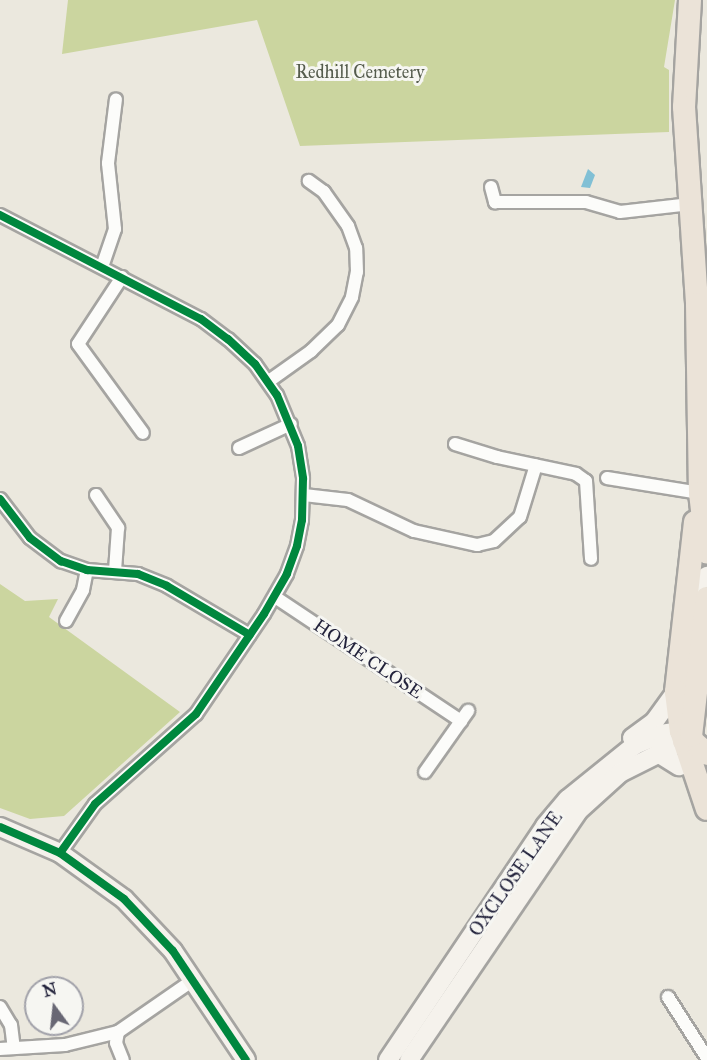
<!DOCTYPE html>
<style>
body{margin:0}
#map{position:relative;width:707px;height:1060px;overflow:hidden;background:#ebe8de;font-family:"IM FELL Great Primer",serif}
div>[style]{position:absolute}
.green>*{inset:0;background:#cbd59f}
.water>*{inset:0;background:#81c0d5}
.roads{filter:drop-shadow(2px 0 #a5a4a1) drop-shadow(-2px 0 #a5a4a1) drop-shadow(0 2px #a5a4a1) drop-shadow(0 -2px #a5a4a1)}
.street>*{height:12px;margin:-6px;padding:0 6px;transform-origin:6px;border-radius:6px;background:#fcfcfa}
.secondary>*{height:18px;margin:-9px;padding:0 9px;transform-origin:9px;border-radius:9px;background:#f5f2ec}
.highway>*{height:22px;margin:-11px;padding:0 11px;transform-origin:11px;border-radius:11px;background:#ebe3d8}
.cycleway>*{height:8px;margin:-4px;padding:0 4px;transform-origin:4px;border-radius:4px;background:#00873e}
span{translate:-50% -50%;white-space:nowrap;text-align:center;line-height:1.15;-webkit-text-stroke:6px #f6f6f2;paint-order:stroke}
.park-label{font-size:18px;color:#545b4c}
.street-label{font-size:18px;color:#22223b}
.north{position:absolute;left:24px;top:976px;width:60px;height:60px;box-sizing:border-box;background:#f6f6f2;border:2px solid #a1a1a9;border-radius:50%;rotate:345deg;font-size:16px;font-weight:700;line-height:24px;text-align:center;color:#22223b}
.north::after{content:'';display:block;margin:auto;width:21px;height:27px;background:#686774;clip-path:polygon(50% 0,100% 100%,50% 72%,0 100%)}
</style>
<div id="map">
<div class="green">
<i style="clip-path:polygon(68px 0,675px 0,664px 67px,669px 70px,669px 132px,300px 146px,257px 20px,62px 54px)"></i>
<i style="clip-path:polygon(0 584px,25px 601px,58px 599px,49px 617px,180px 712px,64px 816px,30px 819px,0 808px)"></i>
</div>
<div class="water">
<i style="clip-path:polygon(588px 169px,595px 175px,590px 188px,581px 187px)"></i>
</div>
<div class="roads">
<div class="street">
<i style="left:491px;top:187px;width:16px;rotate:75deg"></i>
<i style="left:495px;top:202px;width:91px"></i>
<i style="left:586px;top:202px;width:35px;rotate:16deg"></i>
<i style="left:620px;top:212px;width:71px;rotate:-6.4deg"></i>
<i style="left:0;top:215px;width:226px;rotate:27.4deg"></i>
<i style="left:201px;top:319px;width:34px;rotate:37deg"></i>
<i style="left:228px;top:339px;width:37px;rotate:43deg"></i>
<i style="left:255px;top:364px;width:38px;rotate:55deg"></i>
<i style="left:277px;top:395px;width:55px;rotate:67.6deg"></i>
<i style="left:298px;top:446px;width:33px;rotate:81deg"></i>
<i style="left:303px;top:479px;width:41px;rotate:91.4deg"></i>
<i style="left:302px;top:520px;width:26px;rotate:101deg"></i>
<i style="left:297px;top:546px;width:30px;rotate:110deg"></i>
<i style="left:287px;top:574px;width:46px;rotate:119.9deg"></i>
<i style="left:264px;top:614px;width:121px;rotate:124.2deg"></i>
<i style="left:196px;top:714px;width:135px;rotate:138.3deg"></i>
<i style="left:95px;top:804px;width:60px;rotate:125.5deg"></i>
<i style="left:102px;top:267px;width:40px;rotate:-71.1deg"></i>
<i style="left:115px;top:229px;width:66px;rotate:-96.1deg"></i>
<i style="left:108px;top:163px;width:64px;rotate:-82.9deg"></i>
<i style="left:122px;top:277px;width:80px;rotate:123.3deg"></i>
<i style="left:78px;top:344px;width:110px;rotate:53.9deg"></i>
<i style="left:269px;top:381px;width:52px;rotate:-35.5deg"></i>
<i style="left:311px;top:351px;width:37px;rotate:-44deg"></i>
<i style="left:338px;top:325px;width:31px;rotate:-63deg"></i>
<i style="left:352px;top:297px;width:25px;rotate:-79deg"></i>
<i style="left:357px;top:272px;width:24px;rotate:-92deg"></i>
<i style="left:356px;top:248px;width:23px;rotate:-110deg"></i>
<i style="left:348px;top:226px;width:42px;rotate:-125.2deg"></i>
<i style="left:324px;top:192px;width:19px;rotate:-144deg"></i>
<i style="left:455px;top:444px;width:44px;rotate:17.2deg"></i>
<i style="left:497px;top:457px;width:81px;rotate:12.1deg"></i>
<i style="left:576px;top:474px;width:12px;rotate:35deg"></i>
<i style="left:586px;top:481px;width:78px;rotate:86.3deg"></i>
<i style="left:239px;top:448px;width:57px;rotate:-24.8deg"></i>
<i style="left:607px;top:478px;width:94px;rotate:9.2deg"></i>
<i style="left:96px;top:495px;width:40px;rotate:56deg"></i>
<i style="left:118px;top:528px;width:43px;rotate:94deg"></i>
<i style="left:304px;top:495px;width:44px;rotate:6.5deg"></i>
<i style="left:348px;top:500px;width:73px;rotate:25.2deg"></i>
<i style="left:414px;top:531px;width:65px;rotate:12.5deg"></i>
<i style="left:477px;top:545px;width:17px;rotate:-13deg"></i>
<i style="left:494px;top:541px;width:35px;rotate:-43deg"></i>
<i style="left:520px;top:517px;width:54px;rotate:-72.9deg"></i>
<i style="left:0;top:499px;width:49px;rotate:52.4deg"></i>
<i style="left:30px;top:538px;width:39px;rotate:37deg"></i>
<i style="left:61px;top:561px;width:28px;rotate:19deg"></i>
<i style="left:87px;top:570px;width:51px;rotate:4.5deg"></i>
<i style="left:138px;top:574px;width:31px;rotate:22deg"></i>
<i style="left:167px;top:586px;width:96px;rotate:30.6deg"></i>
<i style="left:275px;top:597px;width:224px;rotate:33.7deg"></i>
<i style="left:66px;top:621px;width:35px;rotate:-61deg"></i>
<i style="left:83px;top:590px;width:20px;rotate:-79deg"></i>
<i style="left:425px;top:772px;width:75px;rotate:-54.8deg"></i>
<i style="left:668px;top:997px;width:72px;rotate:57.4deg"></i>
<i style="left:0;top:1007px;width:21px;rotate:59deg"></i>
<i style="left:11px;top:1025px;width:23px;rotate:83deg"></i>
<i style="left:118px;top:1032px;width:11px;rotate:100deg"></i>
<i style="left:116px;top:1043px;width:18px;rotate:68deg"></i>
<i style="left:0;top:1049px;width:65px;rotate:-3.5deg"></i>
<i style="left:65px;top:1045px;width:55px;rotate:-13.8deg"></i>
<i style="left:118px;top:1032px;width:91px;rotate:-34.7deg"></i>
</div>
<div class="secondary">
<i style="left:688px;top:601px;width:17px;rotate:-69deg"></i>
<i style="left:694px;top:585px;width:16px;rotate:-35deg"></i>
<i style="left:632px;top:738px;width:27px;rotate:-36deg"></i>
<i style="left:654px;top:722px;width:37px;rotate:-54deg"></i>
<i style="left:658px;top:753px;width:25px;rotate:32deg"></i>
<i style="left:0;top:827px;width:65px;rotate:23.4deg"></i>
<i style="left:60px;top:853px;width:79px;rotate:35.7deg"></i>
<i style="left:124px;top:899px;width:71px;rotate:46.7deg"></i>
<i style="left:173px;top:951px;width:131px;rotate:56.2deg"></i>
<i style="left:388px;top:1060px;width:282px;rotate:-56.1deg"></i>
<i style="left:545px;top:826px;width:35px;rotate:-50deg"></i>
<i style="left:568px;top:799px;width:86px;rotate:-38.9deg"></i>
<i style="left:635px;top:745px;width:28px;rotate:-23deg"></i>
<i style="left:661px;top:734px;width:20px;rotate:-9deg"></i>
<i style="left:409px;top:1060px;width:301px;rotate:-55.8deg"></i>
<i style="left:578px;top:811px;width:57px;rotate:-42.1deg"></i>
<i style="left:620px;top:773px;width:72px;rotate:-26.6deg"></i>
</div>
<div class="highway">
<i style="left:690px;top:0;width:107px;rotate:93.2deg"></i>
<i style="left:684px;top:107px;width:197px;rotate:86.2deg"></i>
<i style="left:697px;top:304px;width:189px;rotate:89.1deg"></i>
<i style="left:700px;top:493px;width:60px;rotate:83.3deg"></i>
<i style="left:695px;top:522px;width:171px;rotate:96.4deg"></i>
<i style="left:676px;top:692px;width:39px;rotate:83deg"></i>
<i style="left:681px;top:731px;width:82px;rotate:71.6deg"></i>
<i style="left:681px;top:731px;width:35px;rotate:41deg"></i>
<i style="left:684px;top:741px;width:9px;rotate:-36deg"></i>
<i style="left:691px;top:736px;width:139px;rotate:-83.4deg"></i>
</div>
</div>
<div class="cycleway">
<i style="left:0;top:215px;width:226px;rotate:27.4deg"></i>
<i style="left:201px;top:319px;width:34px;rotate:37deg"></i>
<i style="left:228px;top:339px;width:37px;rotate:43deg"></i>
<i style="left:255px;top:364px;width:38px;rotate:55deg"></i>
<i style="left:277px;top:395px;width:55px;rotate:67.6deg"></i>
<i style="left:298px;top:446px;width:33px;rotate:81deg"></i>
<i style="left:303px;top:479px;width:41px;rotate:91.4deg"></i>
<i style="left:302px;top:520px;width:26px;rotate:101deg"></i>
<i style="left:297px;top:546px;width:30px;rotate:110deg"></i>
<i style="left:287px;top:574px;width:46px;rotate:119.9deg"></i>
<i style="left:264px;top:614px;width:121px;rotate:124.2deg"></i>
<i style="left:196px;top:714px;width:135px;rotate:138.3deg"></i>
<i style="left:95px;top:804px;width:60px;rotate:125.5deg"></i>
<i style="left:0;top:499px;width:49px;rotate:52.4deg"></i>
<i style="left:30px;top:538px;width:39px;rotate:37deg"></i>
<i style="left:61px;top:561px;width:28px;rotate:19deg"></i>
<i style="left:87px;top:570px;width:51px;rotate:4.5deg"></i>
<i style="left:138px;top:574px;width:31px;rotate:22deg"></i>
<i style="left:167px;top:586px;width:96px;rotate:30.6deg"></i>
<i style="left:0;top:827px;width:65px;rotate:23.4deg"></i>
<i style="left:60px;top:853px;width:79px;rotate:35.7deg"></i>
<i style="left:124px;top:899px;width:71px;rotate:46.7deg"></i>
<i style="left:173px;top:951px;width:131px;rotate:56.2deg"></i>
</div>
<div class="park-label">
<span style="left:360px;top:72px">Redhill Cemetery</span>
</div>
<div class="street-label">
<span style="left:368px;top:659px;rotate:34deg">HOME CLOSE</span>
<span style="left:516px;top:874px;rotate:-55deg">OXCLOSE LANE</span>
</div>
<div class="north">N</div>
</div>
